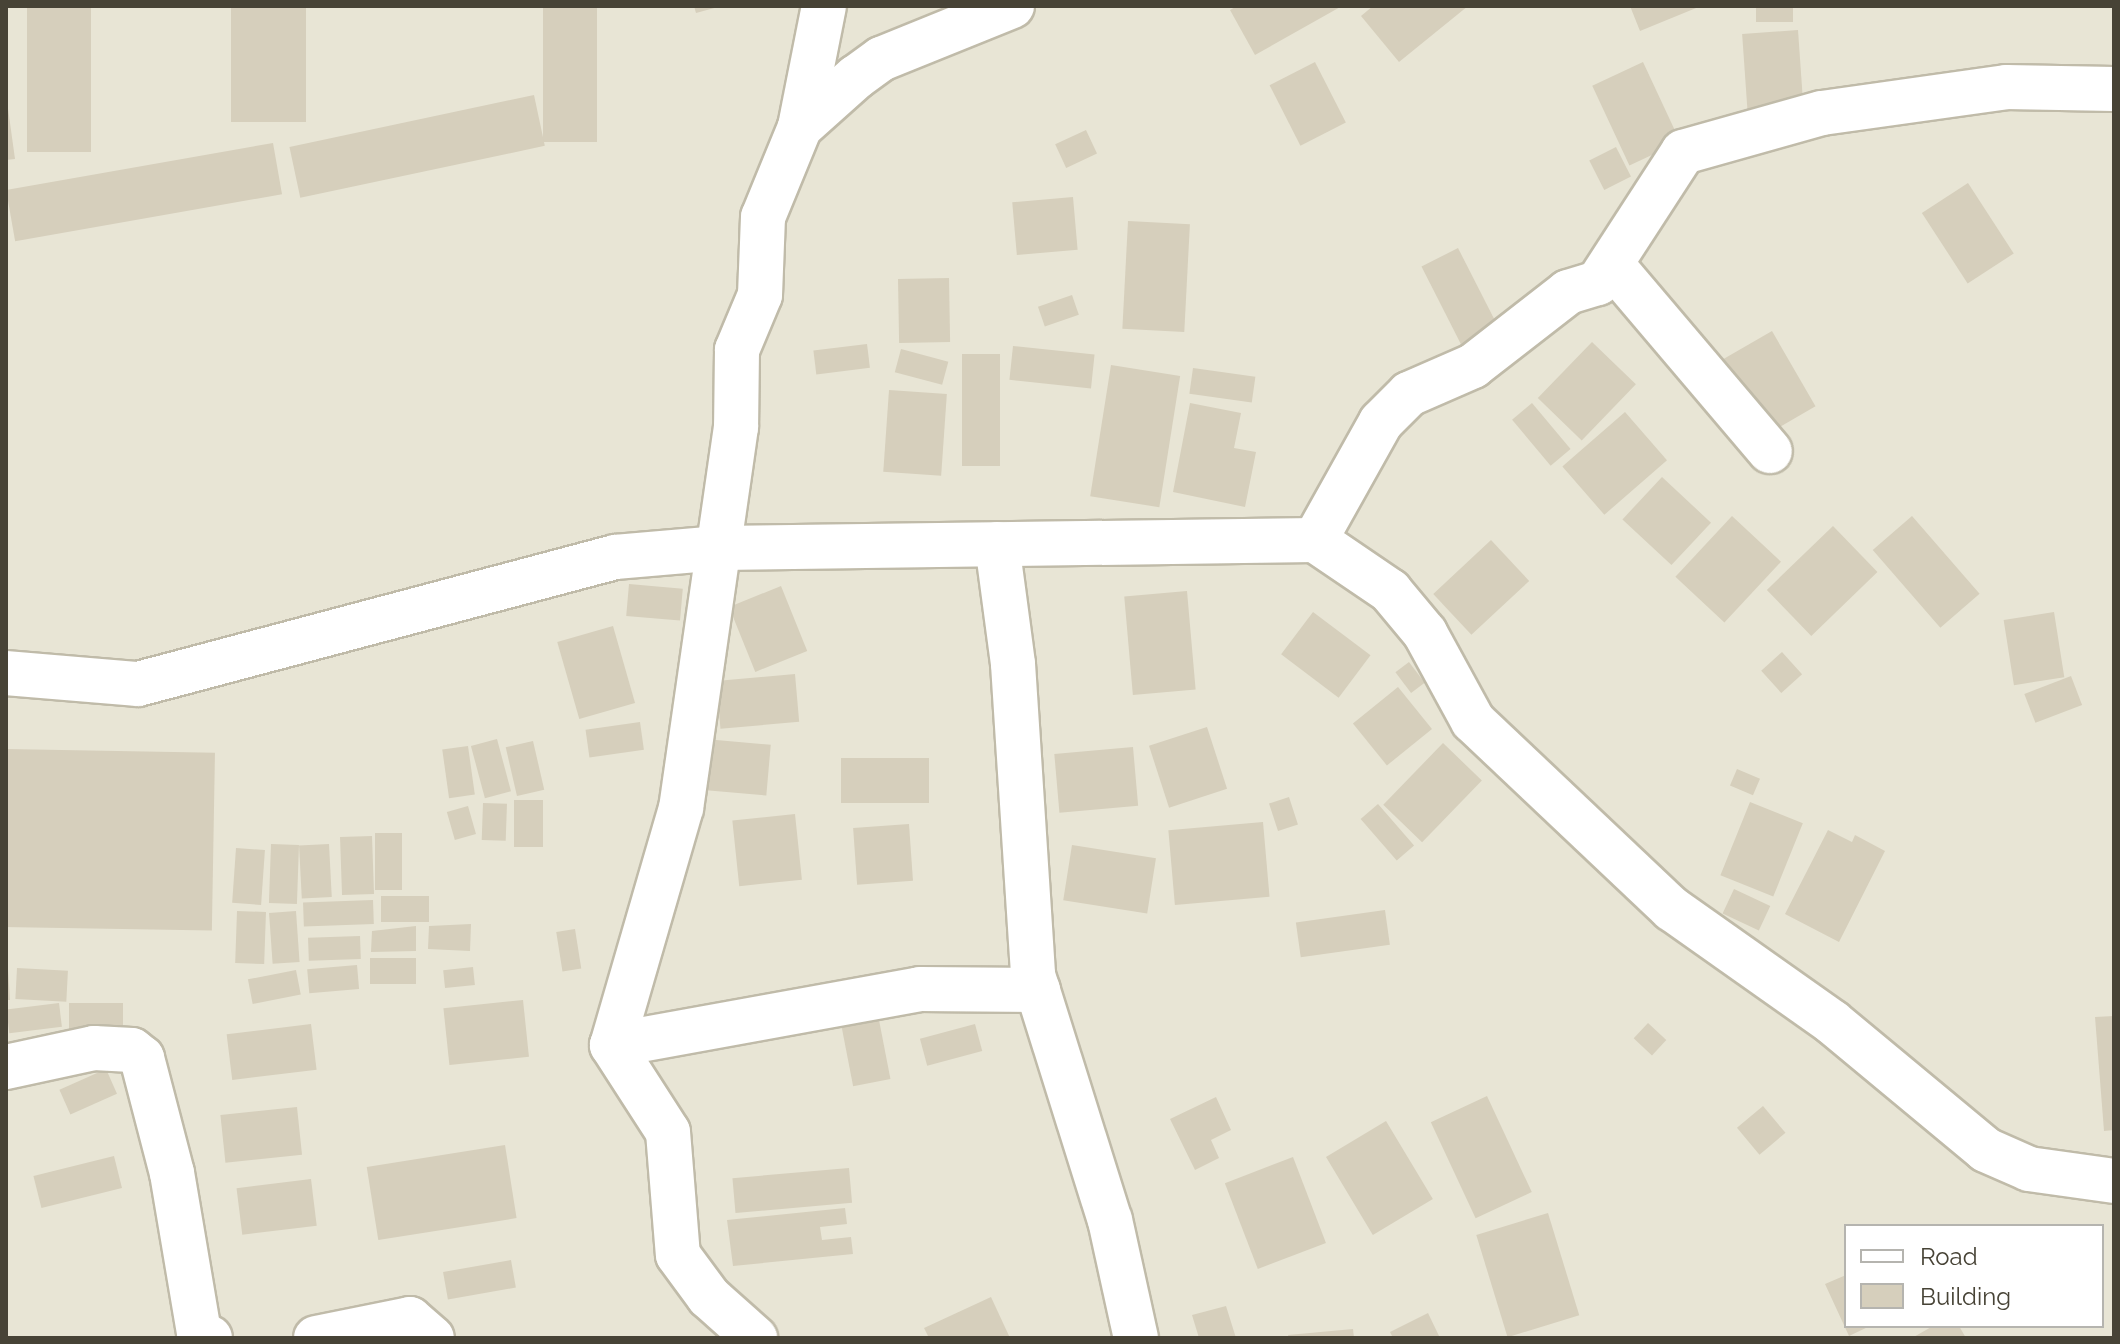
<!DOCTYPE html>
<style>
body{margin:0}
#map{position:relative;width:2120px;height:1344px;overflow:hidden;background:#f4f2e7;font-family:Raleway,sans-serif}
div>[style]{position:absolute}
.residential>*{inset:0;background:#e8e5d5}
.building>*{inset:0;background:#d6cfbc;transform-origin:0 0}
.roads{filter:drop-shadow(2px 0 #c0bba9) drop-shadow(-2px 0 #c0bba9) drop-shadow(0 2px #c0bba9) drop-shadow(0 -2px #c0bba9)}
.minor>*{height:44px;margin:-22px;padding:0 22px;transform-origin:22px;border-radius:22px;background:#fff}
span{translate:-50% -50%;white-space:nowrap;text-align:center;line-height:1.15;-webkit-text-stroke:6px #fff;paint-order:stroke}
.frame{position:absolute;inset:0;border:8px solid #474336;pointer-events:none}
.legend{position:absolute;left:1844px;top:1224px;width:260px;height:104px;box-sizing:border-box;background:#fff;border:2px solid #b5b4af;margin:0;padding:10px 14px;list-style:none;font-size:24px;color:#474336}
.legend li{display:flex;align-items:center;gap:16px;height:40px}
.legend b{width:40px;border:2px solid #b5b4af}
</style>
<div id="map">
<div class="residential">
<i style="clip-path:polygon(evenodd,6px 6px,2114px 6px,2114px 1338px,6px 1338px,6px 6px,1846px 1226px,2102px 1226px,2102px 1326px,1846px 1326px,1846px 1226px)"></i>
</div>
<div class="building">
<i style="left:27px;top:6px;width:64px;height:146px"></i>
<i style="left:231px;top:6px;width:75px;height:116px"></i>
<i style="left:543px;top:6px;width:54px;height:136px"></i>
<i style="clip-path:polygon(694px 6px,718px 6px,718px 7px,696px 13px)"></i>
<i style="clip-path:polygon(1237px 6px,1342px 6px,1255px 55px,1230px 10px)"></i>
<i style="clip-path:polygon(1373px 6px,1468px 6px,1399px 62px,1361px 16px)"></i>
<i style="clip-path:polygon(1630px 6px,1701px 6px,1640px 31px)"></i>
<i style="left:1756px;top:6px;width:37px;height:16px"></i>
<i style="left:1798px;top:30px;width:78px;height:56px;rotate:86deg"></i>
<i style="left:1315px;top:62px;width:68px;height:51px;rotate:63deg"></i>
<i style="left:1643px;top:62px;width:88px;height:56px;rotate:65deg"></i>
<i style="clip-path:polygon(6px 94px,15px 159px,6px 160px)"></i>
<i style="left:534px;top:95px;width:52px;height:250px;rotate:78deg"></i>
<i style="left:1086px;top:130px;width:26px;height:34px;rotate:65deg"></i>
<i style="left:273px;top:143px;width:52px;height:271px;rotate:80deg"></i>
<i style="left:1616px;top:147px;width:33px;height:30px;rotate:63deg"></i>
<i style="left:1968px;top:183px;width:84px;height:55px;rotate:57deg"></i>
<i style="left:1073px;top:197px;width:53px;height:61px;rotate:85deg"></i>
<i style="left:1128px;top:221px;width:62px;height:108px;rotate:3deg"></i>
<i style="left:1458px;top:248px;width:96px;height:41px;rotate:63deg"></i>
<i style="left:949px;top:278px;width:64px;height:51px;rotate:89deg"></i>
<i style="left:1072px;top:295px;width:21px;height:36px;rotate:71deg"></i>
<i style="left:1772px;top:331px;width:87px;height:59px;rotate:60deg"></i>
<i style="left:1592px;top:342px;width:61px;height:78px;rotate:44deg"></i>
<i style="left:867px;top:344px;width:24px;height:54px;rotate:83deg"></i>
<i style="left:1013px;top:346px;width:82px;height:34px;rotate:6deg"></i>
<i style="left:901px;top:349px;width:49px;height:24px;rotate:15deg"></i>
<i style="left:962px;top:354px;width:38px;height:112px"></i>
<i style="left:1111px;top:365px;width:70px;height:133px;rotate:9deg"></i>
<i style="left:1193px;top:368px;width:63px;height:26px;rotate:8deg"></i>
<i style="left:889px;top:390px;width:58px;height:82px;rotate:4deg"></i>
<i style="clip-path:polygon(1190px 403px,1241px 413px,1234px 448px,1256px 452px,1245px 507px,1173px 492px)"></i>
<i style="left:1532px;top:403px;width:60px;height:26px;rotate:50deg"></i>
<i style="left:1625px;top:412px;width:64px;height:83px;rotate:49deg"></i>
<i style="left:1662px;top:477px;width:67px;height:58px;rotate:43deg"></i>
<i style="left:1732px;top:516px;width:67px;height:83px;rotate:43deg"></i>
<i style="left:1912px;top:516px;width:103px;height:52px;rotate:49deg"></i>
<i style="left:1833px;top:526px;width:64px;height:92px;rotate:46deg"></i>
<i style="left:1491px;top:540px;width:56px;height:79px;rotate:47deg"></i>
<i style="left:629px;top:584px;width:54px;height:32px;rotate:5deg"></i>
<i style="left:781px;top:586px;width:70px;height:56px;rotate:68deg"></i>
<i style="left:1187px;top:591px;width:99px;height:63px;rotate:85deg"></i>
<i style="left:1313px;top:612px;width:72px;height:53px;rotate:37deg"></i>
<i style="left:2054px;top:612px;width:66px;height:51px;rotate:81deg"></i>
<i style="left:613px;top:626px;width:80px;height:58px;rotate:74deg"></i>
<i style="left:1782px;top:652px;width:30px;height:28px;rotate:48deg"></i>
<i style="left:1409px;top:662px;width:26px;height:17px;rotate:53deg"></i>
<i style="left:795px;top:674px;width:48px;height:79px;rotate:85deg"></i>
<i style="left:2071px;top:676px;width:31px;height:50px;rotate:69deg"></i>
<i style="left:1398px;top:687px;width:54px;height:58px;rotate:51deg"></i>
<i style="left:640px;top:722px;width:28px;height:55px;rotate:82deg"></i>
<i style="left:1207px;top:727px;width:65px;height:61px;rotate:72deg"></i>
<i style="left:497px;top:739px;width:54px;height:27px;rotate:75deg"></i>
<i style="left:705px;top:739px;width:66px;height:51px;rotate:5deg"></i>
<i style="left:533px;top:741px;width:50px;height:28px;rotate:77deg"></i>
<i style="left:1443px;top:743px;width:54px;height:86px;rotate:44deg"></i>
<i style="left:468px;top:746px;width:49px;height:26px;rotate:82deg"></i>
<i style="left:1133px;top:747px;width:59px;height:79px;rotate:85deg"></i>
<i style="left:6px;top:749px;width:209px;height:178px;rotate:1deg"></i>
<i style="left:841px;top:758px;width:88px;height:45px"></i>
<i style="left:1737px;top:769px;width:25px;height:18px;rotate:23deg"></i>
<i style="left:1289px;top:797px;width:29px;height:21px;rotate:72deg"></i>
<i style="left:514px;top:800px;width:29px;height:47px"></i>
<i style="left:1750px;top:802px;width:57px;height:79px;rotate:22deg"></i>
<i style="left:483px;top:803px;width:24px;height:37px;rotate:2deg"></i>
<i style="left:1378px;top:804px;width:55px;height:23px;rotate:49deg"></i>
<i style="left:468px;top:806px;width:29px;height:22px;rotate:74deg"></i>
<i style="left:795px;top:814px;width:66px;height:63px;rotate:84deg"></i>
<i style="left:1263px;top:822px;width:75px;height:95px;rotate:85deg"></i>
<i style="left:909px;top:824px;width:57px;height:56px;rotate:86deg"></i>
<i style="clip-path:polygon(1828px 830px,1852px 842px,1855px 835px,1885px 851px,1839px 942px,1785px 914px)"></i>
<i style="left:375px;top:833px;width:27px;height:57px"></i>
<i style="left:372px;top:836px;width:58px;height:32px;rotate:88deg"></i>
<i style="left:271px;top:844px;width:28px;height:59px;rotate:2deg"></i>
<i style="left:329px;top:844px;width:53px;height:30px;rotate:87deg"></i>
<i style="left:1072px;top:845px;width:85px;height:56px;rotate:9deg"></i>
<i style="left:236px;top:848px;width:29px;height:55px;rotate:4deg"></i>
<i style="left:1734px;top:889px;width:40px;height:27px;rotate:25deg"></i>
<i style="left:381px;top:896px;width:48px;height:26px"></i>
<i style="left:373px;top:900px;width:24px;height:70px;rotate:88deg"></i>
<i style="left:1385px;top:910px;width:35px;height:90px;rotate:82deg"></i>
<i style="left:237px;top:911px;width:29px;height:52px;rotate:2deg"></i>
<i style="left:296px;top:911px;width:51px;height:27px;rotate:86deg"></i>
<i style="clip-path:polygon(471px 924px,470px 951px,428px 949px,429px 926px)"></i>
<i style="clip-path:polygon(416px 926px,416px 951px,371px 952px,372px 931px)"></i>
<i style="left:575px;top:929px;width:40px;height:19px;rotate:81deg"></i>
<i style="left:360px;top:936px;width:23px;height:52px;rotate:88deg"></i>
<i style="left:416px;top:958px;width:26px;height:46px;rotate:90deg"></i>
<i style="left:357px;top:965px;width:24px;height:50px;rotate:85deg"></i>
<i style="left:473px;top:967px;width:18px;height:30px;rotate:84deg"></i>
<i style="left:17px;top:968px;width:51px;height:31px;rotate:3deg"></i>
<i style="clip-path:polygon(8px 969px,10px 1000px,6px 1000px,6px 970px)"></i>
<i style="left:296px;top:970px;width:25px;height:49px;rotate:79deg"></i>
<i style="left:523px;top:1000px;width:57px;height:80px;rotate:84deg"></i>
<i style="left:59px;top:1003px;width:24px;height:53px;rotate:83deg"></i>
<i style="left:69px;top:1003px;width:54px;height:26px"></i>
<i style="clip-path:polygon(2114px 1016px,2114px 1130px,2104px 1131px,2095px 1017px)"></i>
<i style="left:879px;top:1020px;width:60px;height:38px;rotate:79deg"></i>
<i style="left:1648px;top:1023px;width:25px;height:21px;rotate:43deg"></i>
<i style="left:311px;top:1024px;width:46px;height:85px;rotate:83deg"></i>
<i style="left:975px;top:1024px;width:28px;height:57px;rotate:75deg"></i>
<i style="left:106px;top:1069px;width:27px;height:51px;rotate:66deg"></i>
<i style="left:1487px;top:1096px;width:106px;height:62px;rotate:65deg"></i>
<i style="clip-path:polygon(1216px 1097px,1231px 1130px,1211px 1140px,1219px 1158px,1195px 1170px,1170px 1119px)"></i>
<i style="left:1763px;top:1106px;width:35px;height:34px;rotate:50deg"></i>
<i style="left:297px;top:1107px;width:48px;height:77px;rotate:84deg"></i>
<i style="left:1386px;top:1121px;width:91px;height:70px;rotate:59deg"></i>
<i style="left:505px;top:1145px;width:74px;height:140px;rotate:81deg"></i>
<i style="left:114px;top:1156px;width:33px;height:83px;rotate:76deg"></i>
<i style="left:1293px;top:1157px;width:92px;height:73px;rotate:69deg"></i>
<i style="left:849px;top:1168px;width:35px;height:117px;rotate:85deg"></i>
<i style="left:311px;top:1179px;width:47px;height:75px;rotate:83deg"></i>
<i style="clip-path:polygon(845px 1208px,847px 1224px,820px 1227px,822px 1240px,851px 1237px,853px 1254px,733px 1266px,727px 1220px)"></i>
<i style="left:1548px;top:1213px;width:107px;height:75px;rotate:73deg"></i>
<i style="left:511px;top:1260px;width:28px;height:69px;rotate:80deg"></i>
<i style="clip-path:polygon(1846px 1275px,1846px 1326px,1870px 1326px,1849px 1336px,1825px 1284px)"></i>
<i style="clip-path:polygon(991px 1297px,1010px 1338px,929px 1338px,924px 1328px)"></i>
<i style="clip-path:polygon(1226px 1306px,1236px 1338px,1199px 1338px,1192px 1315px)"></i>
<i style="clip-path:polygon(1428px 1313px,1440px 1338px,1393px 1338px,1390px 1332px)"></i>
<i style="clip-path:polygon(1933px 1326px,1959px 1326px,1966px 1338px,1912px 1338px)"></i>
<i style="clip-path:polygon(1353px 1329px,1354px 1338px,1289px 1338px,1288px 1335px)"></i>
</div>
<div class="roads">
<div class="minor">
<i style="left:1012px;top:6px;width:141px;rotate:158deg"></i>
<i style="left:881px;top:59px;width:31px;rotate:144deg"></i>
<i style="left:856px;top:77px;width:75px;rotate:138.2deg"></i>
<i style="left:800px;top:127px;width:97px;rotate:112.3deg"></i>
<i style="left:763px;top:217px;width:78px;rotate:92.2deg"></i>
<i style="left:760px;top:295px;width:60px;rotate:112.7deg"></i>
<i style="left:737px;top:350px;width:77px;rotate:90.7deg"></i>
<i style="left:736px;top:427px;width:385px;rotate:98.2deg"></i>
<i style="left:681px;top:808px;width:247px;rotate:106.2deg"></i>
<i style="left:612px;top:1045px;width:313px;rotate:-10.3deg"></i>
<i style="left:920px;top:989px;width:118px;rotate:0.5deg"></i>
<i style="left:800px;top:127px;width:123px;rotate:-78.8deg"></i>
<i style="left:1612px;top:265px;width:244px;rotate:49.7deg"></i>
<i style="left:1315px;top:540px;width:135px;rotate:-60.8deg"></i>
<i style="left:1381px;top:422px;width:40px;rotate:-45deg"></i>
<i style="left:1409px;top:394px;width:70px;rotate:-23.6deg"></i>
<i style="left:1473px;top:366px;width:120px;rotate:-37.9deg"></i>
<i style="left:1568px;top:292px;width:31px;rotate:-17deg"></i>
<i style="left:1598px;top:283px;width:156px;rotate:-57deg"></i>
<i style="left:1683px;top:152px;width:144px;rotate:-15.7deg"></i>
<i style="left:1822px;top:113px;width:186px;rotate:-8deg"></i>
<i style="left:2006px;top:87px;width:108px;rotate:1.1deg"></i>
<i style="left:997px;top:544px;width:121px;rotate:82.4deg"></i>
<i style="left:1013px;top:664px;width:312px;rotate:86.3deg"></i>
<i style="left:1033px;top:975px;width:257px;rotate:72.6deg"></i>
<i style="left:1110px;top:1220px;width:121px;rotate:77.6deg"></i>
<i style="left:6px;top:673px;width:132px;rotate:4.8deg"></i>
<i style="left:138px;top:684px;width:494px;rotate:-14.9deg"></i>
<i style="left:615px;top:557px;width:105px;rotate:-4.9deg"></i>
<i style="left:720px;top:548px;width:595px;rotate:-0.77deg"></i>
<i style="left:1315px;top:540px;width:91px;rotate:34.2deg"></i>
<i style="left:1390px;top:591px;width:55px;rotate:50.2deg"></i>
<i style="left:1425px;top:633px;width:100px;rotate:61.4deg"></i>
<i style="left:1473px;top:721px;width:274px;rotate:43.4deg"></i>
<i style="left:1672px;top:909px;width:196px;rotate:35.2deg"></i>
<i style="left:1832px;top:1022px;width:200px;rotate:39.7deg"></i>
<i style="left:1986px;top:1150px;width:47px;rotate:23.8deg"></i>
<i style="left:2029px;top:1169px;width:86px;rotate:8deg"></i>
<i style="left:612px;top:1045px;width:103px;rotate:57.2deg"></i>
<i style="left:668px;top:1132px;width:123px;rotate:85.4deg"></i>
<i style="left:678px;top:1255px;width:52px;rotate:53.6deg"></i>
<i style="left:709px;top:1297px;width:62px;rotate:41.7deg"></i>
<i style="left:6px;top:1067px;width:90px;rotate:-12.2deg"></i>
<i style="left:94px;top:1048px;width:38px;rotate:3deg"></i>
<i style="left:132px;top:1050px;width:13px;rotate:39deg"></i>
<i style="left:142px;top:1058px;width:119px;rotate:75.4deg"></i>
<i style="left:172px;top:1173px;width:162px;rotate:80.4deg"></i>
<i style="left:199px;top:1333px;width:12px;rotate:24deg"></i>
<i style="left:316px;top:1338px;width:96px;rotate:-11.4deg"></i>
<i style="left:410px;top:1319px;width:29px;rotate:41deg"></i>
</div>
</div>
<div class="frame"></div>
<ul class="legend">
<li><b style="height:10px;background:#fff"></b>Road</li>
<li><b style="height:22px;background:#d6cfbc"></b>Building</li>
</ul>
</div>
